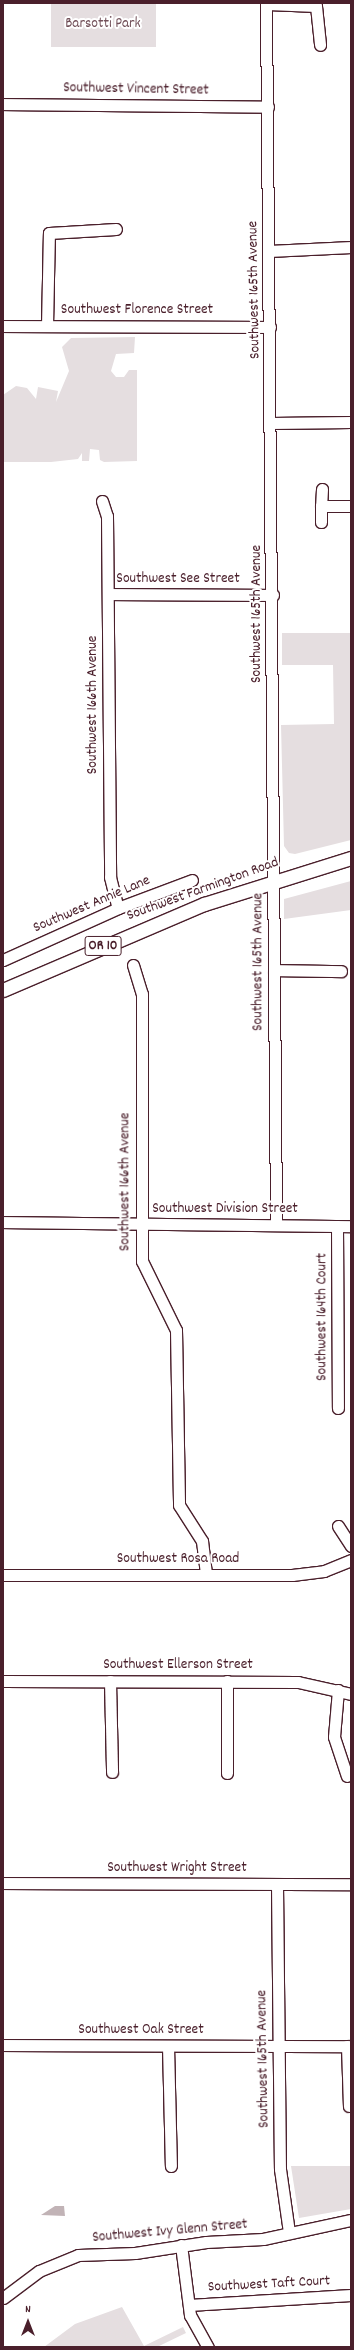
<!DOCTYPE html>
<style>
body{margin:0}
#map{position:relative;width:354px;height:2350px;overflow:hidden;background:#fff;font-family:Dekko,sans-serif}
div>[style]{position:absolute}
.green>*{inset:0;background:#e5dee0;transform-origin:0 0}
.water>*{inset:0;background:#c1b3b6}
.roads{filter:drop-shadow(1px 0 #4a1f2b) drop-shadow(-1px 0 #4a1f2b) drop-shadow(0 1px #4a1f2b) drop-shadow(0 -1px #4a1f2b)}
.minor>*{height:11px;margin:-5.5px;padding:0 5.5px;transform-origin:5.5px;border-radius:5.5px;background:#fff}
.major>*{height:13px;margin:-6.5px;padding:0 6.5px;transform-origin:6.5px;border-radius:6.5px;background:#fff}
span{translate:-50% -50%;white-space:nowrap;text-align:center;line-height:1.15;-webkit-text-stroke:4px #fff;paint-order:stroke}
.shield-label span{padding:1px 3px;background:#fff;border:1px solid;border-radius:3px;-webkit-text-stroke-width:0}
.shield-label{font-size:14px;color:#4a1f2b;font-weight:700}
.park-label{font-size:15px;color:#714f58}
.street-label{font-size:15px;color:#4a1f2b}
.frame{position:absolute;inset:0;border:4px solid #4a1f2b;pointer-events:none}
.north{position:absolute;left:8px;top:2302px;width:40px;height:40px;-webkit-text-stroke:3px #fff;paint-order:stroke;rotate:0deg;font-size:11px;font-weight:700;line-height:16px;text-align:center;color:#4a1f2b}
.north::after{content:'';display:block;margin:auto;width:14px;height:18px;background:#4a1f2b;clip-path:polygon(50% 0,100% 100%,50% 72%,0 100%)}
</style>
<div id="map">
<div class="green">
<i style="left:51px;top:3px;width:105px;height:44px"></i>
<i style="clip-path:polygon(135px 337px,134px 353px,116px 354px,111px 371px,116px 377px,124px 377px,129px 370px,137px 370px,137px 461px,104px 462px,100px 460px,99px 450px,90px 449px,89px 461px,82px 461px,82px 453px,78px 459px,51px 462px,3px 462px,3px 395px,16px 386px,27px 388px,36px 399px,38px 387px,58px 391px,56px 402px,69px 371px,62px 347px,71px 338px)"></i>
<i style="clip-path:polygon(282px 633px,351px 633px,351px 840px,295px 854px,289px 853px,284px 846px,281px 725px,334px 724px,333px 665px,282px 665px)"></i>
<i style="clip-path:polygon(351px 881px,351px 910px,284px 919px,284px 899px)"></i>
<i style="clip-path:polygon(291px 2166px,351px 2166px,351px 2209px,299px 2218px)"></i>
<i style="clip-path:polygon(122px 2307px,144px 2346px,183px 2327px,186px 2333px,157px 2347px,44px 2347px,75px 2324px)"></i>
</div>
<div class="water">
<i style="clip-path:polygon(55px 2206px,64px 2206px,65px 2216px,41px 2215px)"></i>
</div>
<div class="roads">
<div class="minor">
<i style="left:266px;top:3px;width:1222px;rotate:89.53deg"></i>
<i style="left:267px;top:4px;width:49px;rotate:2.3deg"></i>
<i style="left:316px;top:6px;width:39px;rotate:84deg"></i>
<i style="left:3px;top:104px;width:265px;rotate:0.6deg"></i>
<i style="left:269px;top:251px;width:82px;rotate:-2.8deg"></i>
<i style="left:3px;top:326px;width:267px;rotate:0.2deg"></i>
<i style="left:47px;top:326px;width:93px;rotate:-88.8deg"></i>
<i style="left:49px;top:233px;width:67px;rotate:-3.4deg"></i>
<i style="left:271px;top:423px;width:80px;rotate:-0.7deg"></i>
<i style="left:322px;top:489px;width:17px;rotate:93deg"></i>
<i style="left:321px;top:506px;width:30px"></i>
<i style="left:102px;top:501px;width:16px;rotate:72deg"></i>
<i style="left:107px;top:516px;width:361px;rotate:89.5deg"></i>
<i style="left:110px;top:877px;width:32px;rotate:76deg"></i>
<i style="left:321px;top:506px;width:16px;rotate:90deg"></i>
<i style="left:108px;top:594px;width:165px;rotate:0.3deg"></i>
<i style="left:3px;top:960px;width:126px;rotate:-24.3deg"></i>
<i style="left:118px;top:908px;width:79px;rotate:-20.7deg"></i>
<i style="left:133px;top:965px;width:30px;rotate:73deg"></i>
<i style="left:142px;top:994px;width:267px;rotate:90deg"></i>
<i style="left:142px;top:1261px;width:77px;rotate:63.8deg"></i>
<i style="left:176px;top:1330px;width:175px;rotate:89deg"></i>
<i style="left:179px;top:1505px;width:43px;rotate:57.4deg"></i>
<i style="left:202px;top:1541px;width:34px;rotate:83deg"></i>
<i style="left:274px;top:970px;width:67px;rotate:0.9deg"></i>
<i style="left:3px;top:1222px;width:348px;rotate:0.7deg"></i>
<i style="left:337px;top:1226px;width:182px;rotate:89.7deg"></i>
<i style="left:338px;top:1526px;width:24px;rotate:57deg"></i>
<i style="left:3px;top:1575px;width:289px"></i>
<i style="left:292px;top:1575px;width:32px;rotate:-7deg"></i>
<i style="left:324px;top:1571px;width:29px;rotate:-22deg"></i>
<i style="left:3px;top:1681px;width:295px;rotate:0.2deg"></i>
<i style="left:298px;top:1682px;width:54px;rotate:12.8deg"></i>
<i style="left:110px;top:1681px;width:91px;rotate:88.7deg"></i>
<i style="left:227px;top:1681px;width:92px;rotate:90deg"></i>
<i style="left:338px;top:1690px;width:47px;rotate:94.9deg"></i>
<i style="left:334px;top:1737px;width:41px;rotate:71.6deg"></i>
<i style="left:3px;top:1883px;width:348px;rotate:0.2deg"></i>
<i style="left:277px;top:1885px;width:284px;rotate:89.4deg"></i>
<i style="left:280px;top:2169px;width:64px;rotate:81.9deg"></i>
<i style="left:3px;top:2045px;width:348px;rotate:0.2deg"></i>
<i style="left:168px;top:2046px;width:120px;rotate:88.6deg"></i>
<i style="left:347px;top:2046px;width:60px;rotate:88.1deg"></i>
<i style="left:181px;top:2245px;width:71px;rotate:82.7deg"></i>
<i style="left:190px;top:2315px;width:37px;rotate:61deg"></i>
<i style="left:3px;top:2298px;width:45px;rotate:-36.9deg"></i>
<i style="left:39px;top:2271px;width:42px;rotate:-22.3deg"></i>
<i style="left:78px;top:2255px;width:57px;rotate:-2deg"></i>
<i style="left:135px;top:2253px;width:72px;rotate:-8.8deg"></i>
<i style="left:206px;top:2242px;width:57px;rotate:-3deg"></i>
<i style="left:263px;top:2239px;width:90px;rotate:-12.2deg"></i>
<i style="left:189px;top:2305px;width:162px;rotate:-3.5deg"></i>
</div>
<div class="major">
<i style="left:3px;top:990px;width:219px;rotate:-23.2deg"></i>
<i style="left:204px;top:904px;width:154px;rotate:-17.4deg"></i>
</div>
</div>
<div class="shield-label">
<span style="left:103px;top:946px">OR 10</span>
</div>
<div class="park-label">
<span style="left:103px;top:25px">Barsotti Park</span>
</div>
<div class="street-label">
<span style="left:136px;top:90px;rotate:1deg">Southwest Vincent Street</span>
<span style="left:255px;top:290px;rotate:-91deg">Southwest 165th Avenue</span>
<span style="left:137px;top:311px">Southwest Florence Street</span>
<span style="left:178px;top:580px">Southwest See Street</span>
<span style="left:258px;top:614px;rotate:-90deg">Southwest 165th Avenue</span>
<span style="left:94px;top:705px;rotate:-90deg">Southwest 166th Avenue</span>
<span style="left:203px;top:890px;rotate:-20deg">Southwest Farmington Road</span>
<span style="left:92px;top:905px;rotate:-23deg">Southwest Annie Lane</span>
<span style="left:259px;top:962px;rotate:-90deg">Southwest 165th Avenue</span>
<span style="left:126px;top:1182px;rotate:-90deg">Southwest 166th Avenue</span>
<span style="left:225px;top:1210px">Southwest Division Street</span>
<span style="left:323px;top:1317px;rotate:-90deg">Southwest 164th Court</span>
<span style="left:178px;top:1560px">Southwest Rosa Road</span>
<span style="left:178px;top:1666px">Southwest Ellerson Street</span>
<span style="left:177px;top:1869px">Southwest Wright Street</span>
<span style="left:141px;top:2031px">Southwest Oak Street</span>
<span style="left:264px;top:2059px;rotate:-91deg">Southwest 165th Avenue</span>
<span style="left:170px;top:2232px;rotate:-5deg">Southwest Ivy Glenn Street</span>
<span style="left:269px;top:2285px;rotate:-3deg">Southwest Taft Court</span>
</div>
<div class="frame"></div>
<div class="north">N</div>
</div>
